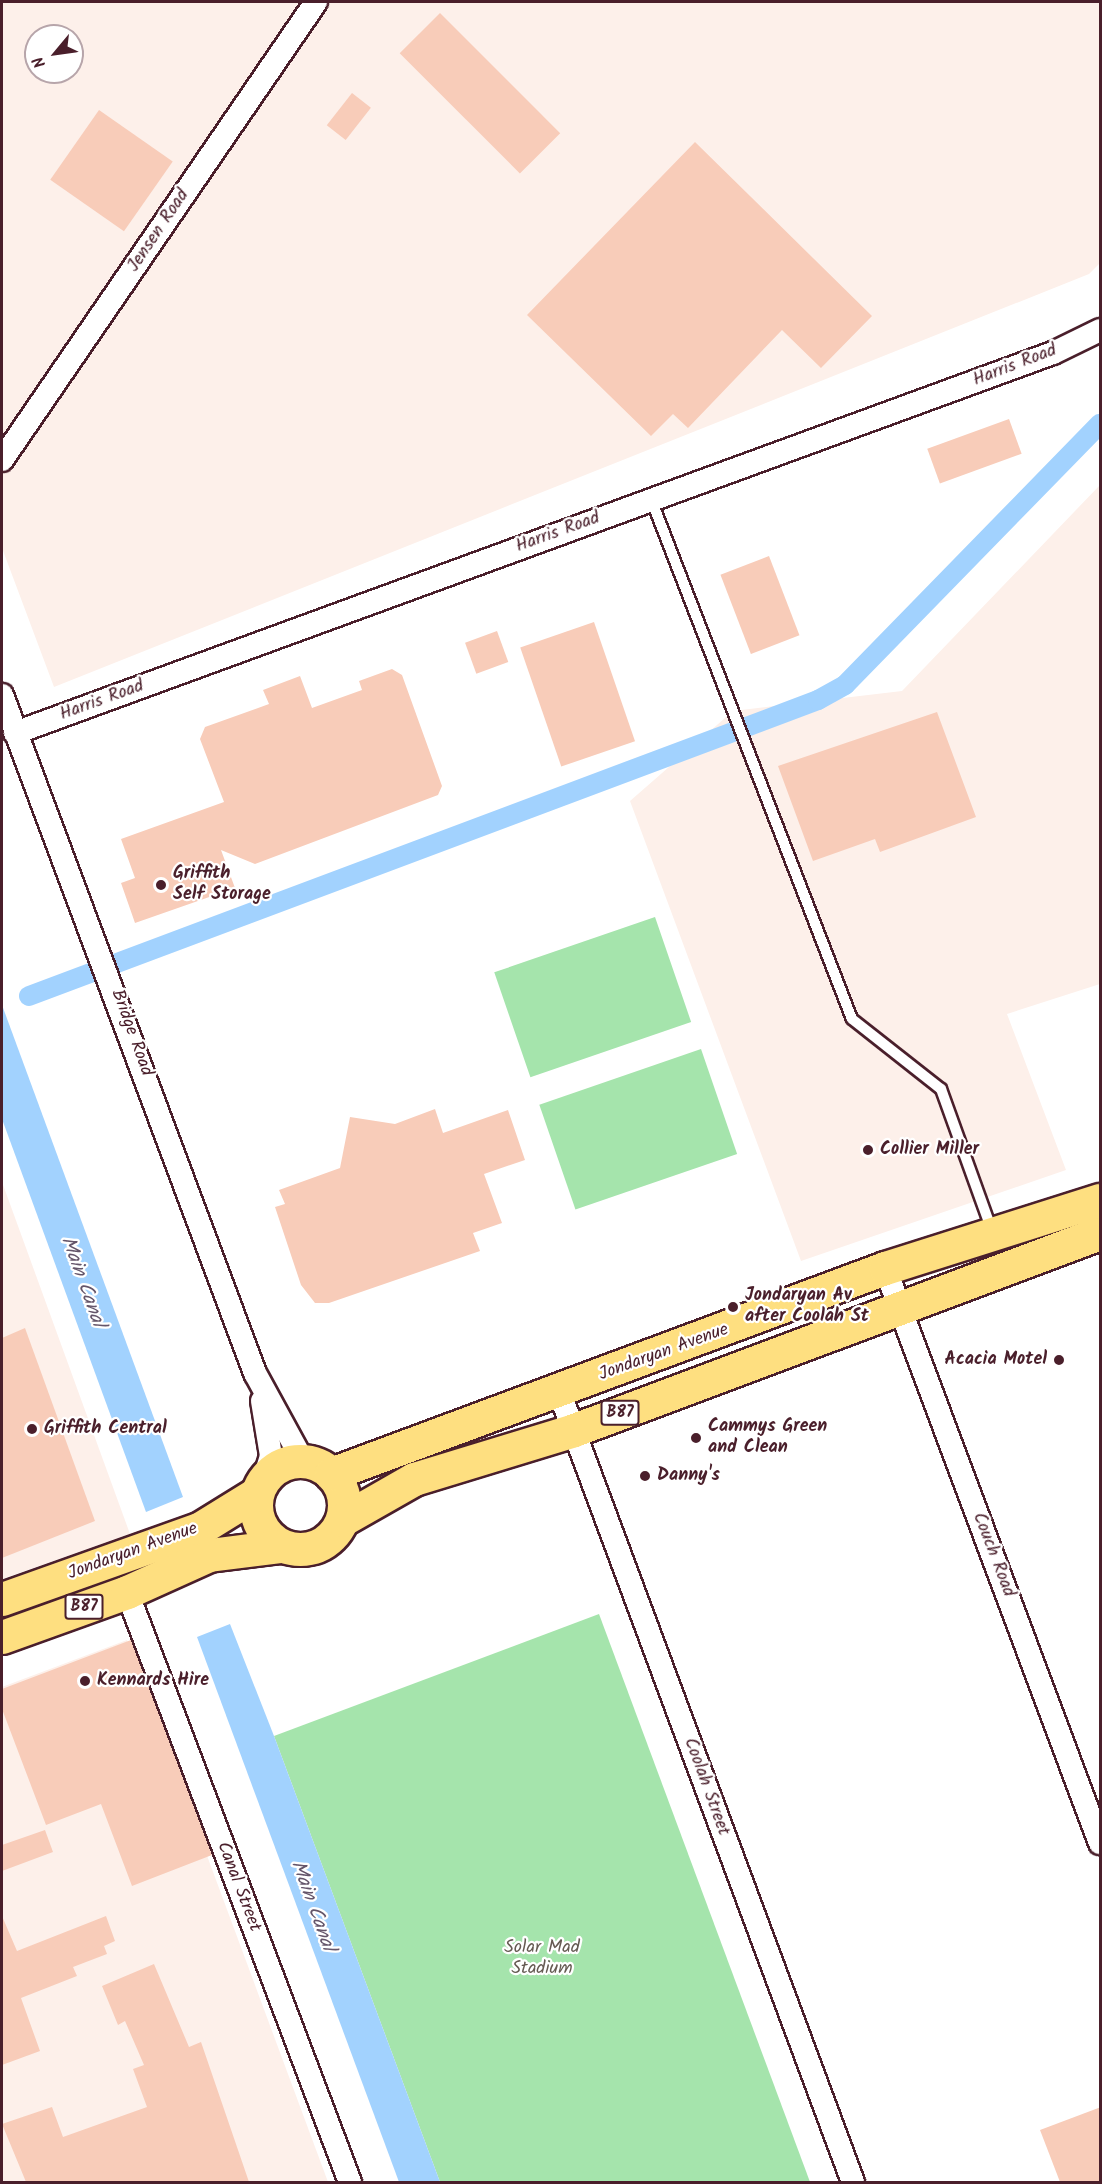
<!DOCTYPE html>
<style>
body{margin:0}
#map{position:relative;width:1102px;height:2184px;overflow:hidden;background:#fff;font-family:Kalam,sans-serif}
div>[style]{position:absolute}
.built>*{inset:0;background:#fdf0ea}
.green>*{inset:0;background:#a5e4ac;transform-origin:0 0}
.water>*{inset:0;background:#a2d2fe}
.canal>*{height:20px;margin:-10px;padding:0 10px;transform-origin:10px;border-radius:10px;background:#a2d2fe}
.building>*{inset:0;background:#f8ccb9;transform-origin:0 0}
.roads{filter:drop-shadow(2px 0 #4a1f2b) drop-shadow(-2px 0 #4a1f2b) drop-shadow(0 2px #4a1f2b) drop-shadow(0 -2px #4a1f2b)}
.lane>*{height:10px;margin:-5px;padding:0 5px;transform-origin:5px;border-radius:5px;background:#fff}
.street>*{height:22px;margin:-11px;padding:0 11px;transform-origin:11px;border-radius:11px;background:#fff}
.primary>*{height:33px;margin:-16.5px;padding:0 16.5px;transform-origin:16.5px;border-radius:16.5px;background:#fedf80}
.primary>.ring{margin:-16.5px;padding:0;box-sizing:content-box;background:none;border:33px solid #fedf80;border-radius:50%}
.dots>*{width:16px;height:16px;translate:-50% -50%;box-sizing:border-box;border:3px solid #fff;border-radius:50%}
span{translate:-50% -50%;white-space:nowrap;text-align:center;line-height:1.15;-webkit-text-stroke:4.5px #fff;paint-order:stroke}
.shield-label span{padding:2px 4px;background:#fff;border:2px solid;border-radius:4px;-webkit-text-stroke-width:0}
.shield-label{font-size:16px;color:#4a1f2b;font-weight:700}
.street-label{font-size:18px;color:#4a1f2b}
.poi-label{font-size:18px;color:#4a1f2b;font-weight:700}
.left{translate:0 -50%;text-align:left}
.right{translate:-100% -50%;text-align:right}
.park-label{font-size:18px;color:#655a52}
.water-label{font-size:20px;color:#64556a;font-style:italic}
.frame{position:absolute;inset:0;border:3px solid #4a1f2b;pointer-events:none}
.north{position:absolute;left:24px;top:24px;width:60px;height:60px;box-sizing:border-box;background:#fff;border:2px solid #b7a5aa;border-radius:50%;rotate:241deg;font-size:16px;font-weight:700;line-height:24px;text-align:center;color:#4a1f2b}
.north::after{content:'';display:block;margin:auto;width:21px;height:27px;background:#4a1f2b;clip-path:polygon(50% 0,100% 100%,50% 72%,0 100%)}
</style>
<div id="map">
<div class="built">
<i style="clip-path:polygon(evenodd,2px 2px,1100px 2px,1100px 263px,1089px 274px,54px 687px,2px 548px,2px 2px,36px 36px,72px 36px,72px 72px,36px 72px,36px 36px)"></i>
<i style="clip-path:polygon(1100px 485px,1100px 984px,1007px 1014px,1066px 1170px,801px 1261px,630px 801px,733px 711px,902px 691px)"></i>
<i style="clip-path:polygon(2px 1182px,130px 1534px,2px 1579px)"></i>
<i style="clip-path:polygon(127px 1640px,328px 2182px,2px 2182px,2px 1687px)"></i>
</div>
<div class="green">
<i style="left:655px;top:917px;width:111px;height:170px;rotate:71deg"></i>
<i style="left:701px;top:1049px;width:111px;height:171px;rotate:71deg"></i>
<i style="clip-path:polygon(599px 1614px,810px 2182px,440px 2182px,274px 1736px)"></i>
</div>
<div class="water">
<i style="clip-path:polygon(2px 1005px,183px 1497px,146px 1512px,2px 1119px)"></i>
<i style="clip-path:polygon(230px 1624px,274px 1736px,440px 2182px,399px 2182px,197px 1637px)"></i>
</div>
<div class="canal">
<i style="left:29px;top:996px;width:843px;rotate:-20.56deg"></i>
<i style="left:818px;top:700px;width:31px;rotate:-29deg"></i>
<i style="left:845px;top:685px;width:365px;rotate:-45.7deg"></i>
</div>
<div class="building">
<i style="left:440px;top:13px;width:170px;height:57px;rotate:45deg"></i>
<i style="left:352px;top:93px;width:24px;height:41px;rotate:38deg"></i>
<i style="left:99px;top:110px;width:90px;height:85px;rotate:35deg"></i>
<i style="clip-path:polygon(695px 142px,872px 316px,821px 368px,782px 330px,688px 428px,673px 414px,651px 436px,527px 315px)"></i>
<i style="left:1009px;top:419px;width:37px;height:87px;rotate:70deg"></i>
<i style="left:769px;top:556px;width:85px;height:52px;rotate:69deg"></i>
<i style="left:594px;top:622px;width:126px;height:78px;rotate:71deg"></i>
<i style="left:497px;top:631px;width:33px;height:34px;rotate:70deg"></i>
<i style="clip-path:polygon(392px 669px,402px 675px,442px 786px,438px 795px,255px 864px,221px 850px,235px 888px,135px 923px,121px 883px,135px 878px,121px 839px,224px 802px,200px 739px,205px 727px,269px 704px,263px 690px,300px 676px,312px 708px,362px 690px,359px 681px)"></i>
<i style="clip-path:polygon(937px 712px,976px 817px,880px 852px,875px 839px,813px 861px,778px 766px)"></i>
<i style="clip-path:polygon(435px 1109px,443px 1133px,508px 1110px,525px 1160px,484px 1174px,502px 1223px,473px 1233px,480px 1251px,329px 1303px,315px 1303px,301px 1285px,275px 1207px,285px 1204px,279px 1190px,340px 1168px,350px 1117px,395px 1124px)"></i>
<i style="clip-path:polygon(25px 1328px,95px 1521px,2px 1558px,2px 1338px)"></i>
<i style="clip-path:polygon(131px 1640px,212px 1855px,132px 1886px,101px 1804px,46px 1825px,2px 1709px,2px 1689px)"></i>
<i style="clip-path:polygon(45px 1830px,53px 1852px,2px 1871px,2px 1845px)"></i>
<i style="clip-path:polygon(2px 1916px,17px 1951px,106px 1916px,115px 1941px,104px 1946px,107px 1954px,73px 1967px,77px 1976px,21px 1998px,40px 2051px,2px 2065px)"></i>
<i style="clip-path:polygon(154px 1964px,189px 2047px,201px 2042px,249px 2182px,26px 2182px,2px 2124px,52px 2107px,63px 2137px,147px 2107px,133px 2069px,144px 2065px,125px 2021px,118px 2025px,102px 1986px)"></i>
<i style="clip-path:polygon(1101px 2107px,1101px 2182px,1060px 2182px,1040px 2130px)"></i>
</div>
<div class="roads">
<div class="lane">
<i style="left:651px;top:499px;width:557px;rotate:68.87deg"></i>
<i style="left:852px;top:1019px;width:113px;rotate:38.2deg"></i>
<i style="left:941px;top:1089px;width:151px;rotate:70.2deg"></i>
</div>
<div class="street">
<i style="left:2px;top:460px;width:555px;rotate:-55.57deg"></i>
<i style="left:2px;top:695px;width:724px;rotate:69.54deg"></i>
<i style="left:255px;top:1373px;width:100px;rotate:61.4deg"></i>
<i style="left:15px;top:733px;width:1105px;rotate:-20.11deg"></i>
<i style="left:1053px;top:353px;width:52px;rotate:-26.1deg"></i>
<i style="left:885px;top:1268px;width:614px;rotate:69.5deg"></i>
<i style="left:559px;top:1391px;width:844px;rotate:69.61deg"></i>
<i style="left:262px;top:1401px;width:56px;rotate:80.7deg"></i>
<i style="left:271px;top:1456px;width:24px;rotate:107deg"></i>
<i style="left:127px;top:1592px;width:631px;rotate:69.3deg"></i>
</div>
<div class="primary">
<i class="ring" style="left:256px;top:1461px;width:55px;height:55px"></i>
<i style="left:331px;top:1474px;width:591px;rotate:-20.4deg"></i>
<i style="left:885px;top:1268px;width:225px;rotate:-17.6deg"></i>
<i style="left:342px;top:1520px;width:83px;rotate:-29.7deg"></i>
<i style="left:414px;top:1479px;width:167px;rotate:-17deg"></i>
<i style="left:574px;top:1430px;width:562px;rotate:-20.53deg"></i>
<i style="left:2px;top:1599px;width:209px;rotate:-19.6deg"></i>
<i style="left:199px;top:1529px;width:68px;rotate:-31.8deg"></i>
<i style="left:2px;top:1637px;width:133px;rotate:-19.8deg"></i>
<i style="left:127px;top:1592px;width:90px;rotate:-24.3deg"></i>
<i style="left:209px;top:1555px;width:73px;rotate:-7.1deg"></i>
</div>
</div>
<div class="dots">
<i style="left:161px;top:885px;background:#4a1f2b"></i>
<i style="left:868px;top:1150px;background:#4a1f2b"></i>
<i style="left:733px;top:1307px;background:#4a1f2b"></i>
<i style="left:1059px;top:1360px;background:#4a1f2b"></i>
<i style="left:32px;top:1429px;background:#4a1f2b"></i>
<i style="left:696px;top:1438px;background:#4a1f2b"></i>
<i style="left:645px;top:1476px;background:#4a1f2b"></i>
<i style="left:85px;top:1681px;background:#4a1f2b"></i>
</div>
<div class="shield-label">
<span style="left:620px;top:1413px">B87</span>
<span style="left:84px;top:1607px">B87</span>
</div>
<div class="street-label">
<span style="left:159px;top:231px;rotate:-56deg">Jensen Road</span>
<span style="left:1015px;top:366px;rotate:-21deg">Harris Road</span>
<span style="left:558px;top:533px;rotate:-20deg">Harris Road</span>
<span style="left:102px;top:701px;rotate:-20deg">Harris Road</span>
<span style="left:131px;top:1033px;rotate:70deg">Bridge Road</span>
<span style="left:664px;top:1353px;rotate:-20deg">Jondaryan Avenue</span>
<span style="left:133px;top:1552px;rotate:-20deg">Jondaryan Avenue</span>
<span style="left:993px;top:1555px;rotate:69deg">Couch Road</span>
<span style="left:706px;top:1787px;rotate:70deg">Coolah Street</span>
<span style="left:238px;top:1887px;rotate:69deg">Canal Street</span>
</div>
<div class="poi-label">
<span class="left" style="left:173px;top:885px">Griffith<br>Self Storage</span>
<span class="left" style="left:880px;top:1150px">Collier Miller</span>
<span class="left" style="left:745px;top:1307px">Jondaryan Av<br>after Coolah St</span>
<span class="right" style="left:1047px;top:1360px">Acacia Motel</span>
<span class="left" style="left:708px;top:1438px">Cammys Green<br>and Clean</span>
<span class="left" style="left:44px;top:1429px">Griffith Central</span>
<span class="left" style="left:657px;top:1476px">Danny's</span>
<span class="left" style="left:97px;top:1681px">Kennards Hire</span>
</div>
<div class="park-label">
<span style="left:542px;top:1959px">Solar Mad<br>Stadium</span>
</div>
<div class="water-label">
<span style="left:82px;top:1282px;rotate:70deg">Main Canal</span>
<span style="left:312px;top:1906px;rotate:70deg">Main Canal</span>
</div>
<div class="frame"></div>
<div class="north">N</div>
</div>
